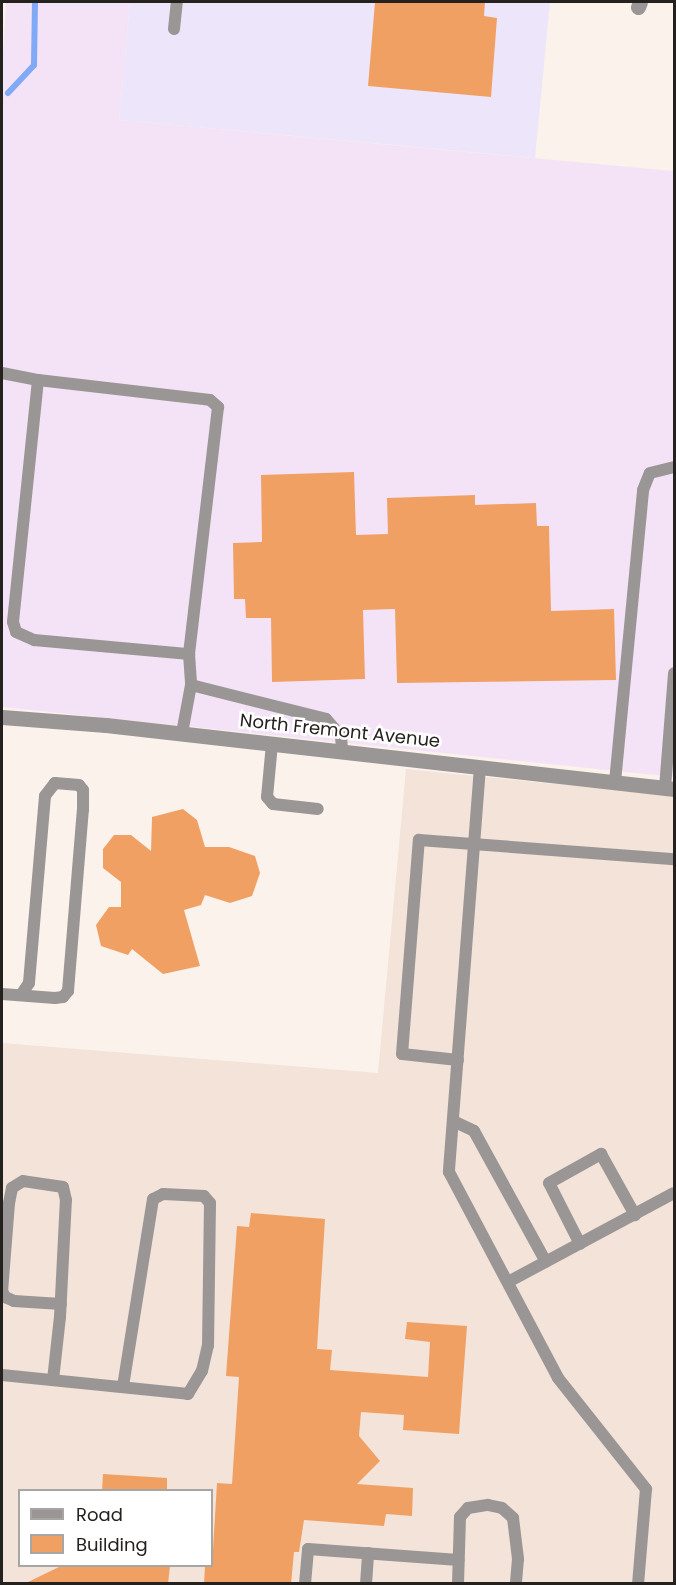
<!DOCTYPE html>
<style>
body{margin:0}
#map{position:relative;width:676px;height:1585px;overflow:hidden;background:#fbf2ec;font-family:Poppins,sans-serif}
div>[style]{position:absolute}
.commercial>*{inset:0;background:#ede6fb}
.built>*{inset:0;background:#f3e3d9}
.education>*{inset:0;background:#f4e3f6}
.stream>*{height:6px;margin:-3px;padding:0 3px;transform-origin:3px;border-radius:3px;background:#80a9f7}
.building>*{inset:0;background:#f1a064}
.lane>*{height:12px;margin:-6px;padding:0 6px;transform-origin:6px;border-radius:6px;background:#9a9695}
.street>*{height:15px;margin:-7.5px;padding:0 7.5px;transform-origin:7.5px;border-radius:7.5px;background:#9a9695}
span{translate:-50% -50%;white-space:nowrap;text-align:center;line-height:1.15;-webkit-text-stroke:5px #fff;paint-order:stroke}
.street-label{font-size:18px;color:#24211e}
.frame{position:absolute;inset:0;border:3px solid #24211e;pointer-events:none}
.legend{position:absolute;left:18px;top:1489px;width:195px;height:78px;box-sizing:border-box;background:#fff;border:2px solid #a7a6a5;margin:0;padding:8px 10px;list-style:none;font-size:18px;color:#24211e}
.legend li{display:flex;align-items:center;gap:12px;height:30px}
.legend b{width:30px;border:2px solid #a7a6a5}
</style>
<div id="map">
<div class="commercial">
<i style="clip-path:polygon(130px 2px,550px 2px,535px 158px,119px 120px)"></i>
</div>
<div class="built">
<i style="clip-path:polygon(evenodd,406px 769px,674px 796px,674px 1583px,2px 1583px,2px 1043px,378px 1073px,406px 769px,20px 1490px,212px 1490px,212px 1566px,20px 1566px,20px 1490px)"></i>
</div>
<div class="education">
<i style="clip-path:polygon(6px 2px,130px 2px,119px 120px,674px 171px,674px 777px,2px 707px,2px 72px)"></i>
</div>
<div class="stream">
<i style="left:8px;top:93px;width:38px;rotate:-47deg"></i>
<i style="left:34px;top:65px;width:63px;rotate:-89.1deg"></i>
</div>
<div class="building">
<i style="clip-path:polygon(375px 2px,485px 2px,484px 16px,497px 18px,491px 97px,368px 86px)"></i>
<i style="clip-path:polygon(354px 472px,356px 535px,388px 534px,387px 498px,475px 495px,475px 505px,536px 503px,537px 526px,549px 526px,551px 611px,614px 609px,616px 680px,397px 683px,395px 609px,363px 610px,365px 679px,272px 682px,271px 618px,246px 618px,245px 599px,234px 599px,233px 543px,262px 542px,261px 475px)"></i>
<i style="clip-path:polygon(183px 809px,197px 820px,205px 847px,229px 847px,255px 856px,260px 873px,252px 896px,230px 903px,205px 895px,201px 905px,184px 910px,200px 966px,163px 974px,132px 949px,128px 955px,101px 946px,96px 925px,109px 907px,121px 907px,121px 882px,103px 868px,103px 849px,114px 835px,131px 835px,151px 851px,152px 817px)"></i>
<i style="clip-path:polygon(251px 1213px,325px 1219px,317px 1349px,332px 1350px,330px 1370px,428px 1377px,430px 1342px,405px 1339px,407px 1322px,467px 1326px,459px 1434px,403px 1430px,404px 1415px,361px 1412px,359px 1436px,380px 1461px,357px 1484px,413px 1488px,412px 1516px,386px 1514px,384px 1526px,304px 1520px,299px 1552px,294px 1552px,291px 1584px,204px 1584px,205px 1566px,212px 1566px,217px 1483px,232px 1484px,239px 1377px,226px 1376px,237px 1226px,249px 1227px)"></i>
<i style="clip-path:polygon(103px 1474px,167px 1478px,167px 1491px,102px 1491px)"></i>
<i style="clip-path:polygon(61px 1566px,170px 1566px,168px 1584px,24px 1584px)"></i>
</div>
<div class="lane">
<i style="left:174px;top:29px;width:27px;rotate:-84deg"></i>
<i style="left:2px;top:373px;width:37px;rotate:11deg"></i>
<i style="left:38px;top:380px;width:243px;rotate:95.9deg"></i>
<i style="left:13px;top:622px;width:10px;rotate:73deg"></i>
<i style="left:16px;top:632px;width:20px;rotate:24deg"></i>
<i style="left:34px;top:640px;width:156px;rotate:5.2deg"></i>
<i style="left:189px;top:654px;width:31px;rotate:86deg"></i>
<i style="left:191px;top:685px;width:49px;rotate:100.6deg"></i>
<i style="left:38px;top:380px;width:173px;rotate:6.6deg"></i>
<i style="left:210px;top:400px;width:11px;rotate:41deg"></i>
<i style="left:218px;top:407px;width:249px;rotate:96.7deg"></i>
<i style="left:191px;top:685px;width:139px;rotate:14.1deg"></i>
<i style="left:326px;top:719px;width:23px;rotate:49deg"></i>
<i style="left:341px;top:736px;width:15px;rotate:86deg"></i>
<i style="left:272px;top:744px;width:53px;rotate:95.4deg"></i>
<i style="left:267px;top:797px;width:9px;rotate:49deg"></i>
<i style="left:273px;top:804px;width:45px;rotate:6.3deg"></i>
<i style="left:480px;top:767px;width:406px;rotate:94.4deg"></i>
<i style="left:449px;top:1172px;width:233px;rotate:62.1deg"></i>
<i style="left:558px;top:1378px;width:142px;rotate:51.6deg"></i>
<i style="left:646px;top:1489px;width:95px;rotate:94.8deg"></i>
<i style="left:615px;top:782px;width:293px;rotate:-84.5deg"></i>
<i style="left:643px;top:490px;width:18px;rotate:-68deg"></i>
<i style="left:650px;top:473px;width:25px;rotate:-14deg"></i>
<i style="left:665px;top:788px;width:115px;rotate:-85.5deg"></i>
<i style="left:2px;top:994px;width:53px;rotate:4.3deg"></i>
<i style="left:55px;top:998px;width:8px;rotate:-7deg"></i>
<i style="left:63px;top:997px;width:8px;rotate:-50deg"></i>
<i style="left:68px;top:991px;width:182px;rotate:-85.3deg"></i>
<i style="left:83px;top:810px;width:20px;rotate:-90deg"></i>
<i style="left:83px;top:790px;width:6px;rotate:-129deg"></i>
<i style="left:79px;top:785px;width:24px;rotate:-175deg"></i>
<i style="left:55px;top:783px;width:16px;rotate:128deg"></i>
<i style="left:45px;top:796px;width:188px;rotate:94.9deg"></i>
<i style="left:29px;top:983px;width:14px;rotate:124deg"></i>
<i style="left:458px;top:1060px;width:56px;rotate:-173.9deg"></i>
<i style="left:402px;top:1054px;width:215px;rotate:-85.5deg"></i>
<i style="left:419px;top:840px;width:256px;rotate:4.3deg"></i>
<i style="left:453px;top:1121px;width:23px;rotate:25deg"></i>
<i style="left:474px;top:1131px;width:149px;rotate:61.2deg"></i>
<i style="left:580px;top:1244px;width:68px;rotate:-116.9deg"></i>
<i style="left:549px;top:1183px;width:60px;rotate:-29.1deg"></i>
<i style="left:601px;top:1154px;width:70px;rotate:60.9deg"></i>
<i style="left:508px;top:1282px;width:188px;rotate:-28.2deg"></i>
<i style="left:2px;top:1375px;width:187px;rotate:5.8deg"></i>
<i style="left:188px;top:1394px;width:27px;rotate:-59deg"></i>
<i style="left:202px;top:1371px;width:26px;rotate:-77deg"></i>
<i style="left:208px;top:1346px;width:143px;rotate:-89.2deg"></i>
<i style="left:210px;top:1203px;width:9px;rotate:-131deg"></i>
<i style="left:204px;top:1196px;width:41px;rotate:-177.2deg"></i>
<i style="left:163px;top:1194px;width:11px;rotate:153deg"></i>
<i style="left:153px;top:1199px;width:190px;rotate:99.1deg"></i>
<i style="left:53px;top:1380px;width:63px;rotate:-83.7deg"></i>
<i style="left:60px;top:1317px;width:117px;rotate:-87.1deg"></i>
<i style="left:66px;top:1200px;width:13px;rotate:-103deg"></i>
<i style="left:63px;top:1187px;width:40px;rotate:-171.5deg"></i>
<i style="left:23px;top:1181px;width:13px;rotate:148deg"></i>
<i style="left:12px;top:1188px;width:15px;rotate:101deg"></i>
<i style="left:9px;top:1203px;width:88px;rotate:94.5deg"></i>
<i style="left:2px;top:1291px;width:7px;rotate:63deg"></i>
<i style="left:5px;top:1297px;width:10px;rotate:24deg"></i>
<i style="left:14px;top:1301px;width:47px;rotate:3.7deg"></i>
<i style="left:305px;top:1584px;width:35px;rotate:-85deg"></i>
<i style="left:308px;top:1549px;width:151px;rotate:4.2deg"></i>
<i style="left:366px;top:1584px;width:31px;rotate:-86deg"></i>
<i style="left:458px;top:1584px;width:67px;rotate:-88.3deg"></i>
<i style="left:460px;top:1517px;width:12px;rotate:-48deg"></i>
<i style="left:468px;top:1508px;width:20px;rotate:-9deg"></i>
<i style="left:488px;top:1505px;width:14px;rotate:12deg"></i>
<i style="left:502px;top:1508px;width:15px;rotate:42deg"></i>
<i style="left:513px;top:1518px;width:41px;rotate:83deg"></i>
<i style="left:518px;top:1559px;width:25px;rotate:95deg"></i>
</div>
<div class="street">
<i style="left:638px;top:7px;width:5px;rotate:-68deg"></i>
<i style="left:2px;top:717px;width:104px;rotate:4.4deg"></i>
<i style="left:106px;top:725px;width:572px;rotate:6.43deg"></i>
</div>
<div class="street-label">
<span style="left:340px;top:731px;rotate:6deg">North Fremont Avenue</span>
</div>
<div class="frame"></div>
<ul class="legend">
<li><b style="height:8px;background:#9a9695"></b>Road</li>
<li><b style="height:16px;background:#f1a064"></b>Building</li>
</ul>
</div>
